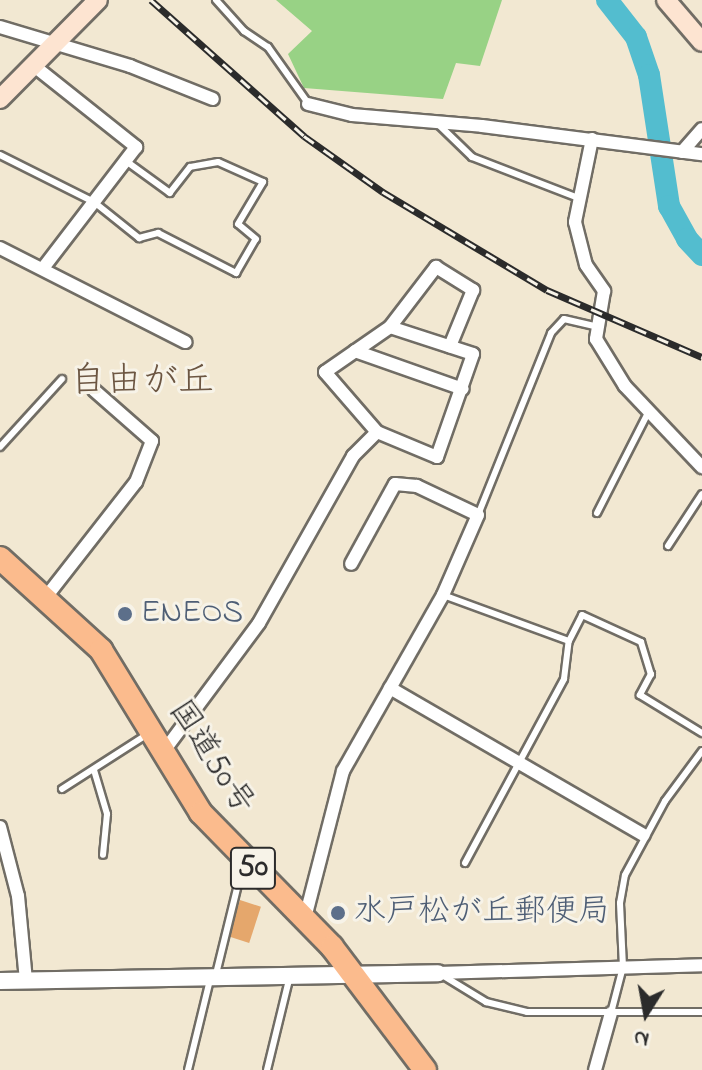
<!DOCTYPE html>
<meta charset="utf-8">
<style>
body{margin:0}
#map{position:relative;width:702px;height:1070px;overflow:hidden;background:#f2e8d2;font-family:"Indie Flower","Klee One",sans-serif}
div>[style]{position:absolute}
.green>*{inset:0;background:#98d285}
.river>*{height:22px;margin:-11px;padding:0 11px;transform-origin:11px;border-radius:11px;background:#53bdcf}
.building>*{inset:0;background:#e5a76c;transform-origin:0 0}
.roads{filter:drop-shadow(2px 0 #716d65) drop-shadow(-2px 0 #716d65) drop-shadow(0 2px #716d65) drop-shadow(0 -2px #716d65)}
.service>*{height:6px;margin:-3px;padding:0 3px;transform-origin:3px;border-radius:3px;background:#fff}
.minor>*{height:12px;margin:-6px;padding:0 6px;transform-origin:6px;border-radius:6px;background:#fff}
.tertiary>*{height:16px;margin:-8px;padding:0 8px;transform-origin:8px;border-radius:8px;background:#fff}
.secondary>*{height:18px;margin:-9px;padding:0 9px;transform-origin:9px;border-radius:9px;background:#fde4d1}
.trunk>*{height:22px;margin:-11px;padding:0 11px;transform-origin:11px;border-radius:11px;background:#fbbb8d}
.rail>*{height:7px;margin-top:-3.5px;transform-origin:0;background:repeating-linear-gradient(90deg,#f7f3e8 0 12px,#2b2b2b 0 24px);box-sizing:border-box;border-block:2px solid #2b2b2b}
.dots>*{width:22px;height:22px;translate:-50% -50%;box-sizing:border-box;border:4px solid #f7f3e8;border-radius:50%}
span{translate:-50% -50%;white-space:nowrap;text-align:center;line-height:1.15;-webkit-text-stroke:6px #f7f3e8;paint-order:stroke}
.shield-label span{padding:2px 6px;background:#f7f3e8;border:2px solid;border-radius:6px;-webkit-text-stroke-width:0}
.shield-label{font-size:30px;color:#2b2b2b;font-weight:700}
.service-label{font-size:32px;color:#4e5e75}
.left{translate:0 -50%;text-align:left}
.street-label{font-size:32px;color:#2b2b2b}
.quarter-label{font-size:36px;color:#6c5642}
.north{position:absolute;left:606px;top:974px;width:80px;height:80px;-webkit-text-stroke:6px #f7f3e8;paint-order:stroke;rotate:191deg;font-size:22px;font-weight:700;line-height:32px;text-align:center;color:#2b2b2b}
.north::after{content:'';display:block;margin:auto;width:28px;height:36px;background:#2b2b2b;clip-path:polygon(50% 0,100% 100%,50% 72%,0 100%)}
</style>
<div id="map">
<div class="green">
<i style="clip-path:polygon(276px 0,502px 0,480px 66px,456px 63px,443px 99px,304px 88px,288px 54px,312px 31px)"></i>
</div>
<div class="river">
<i style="left:607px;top:0;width:47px;rotate:51.9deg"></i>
<i style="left:636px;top:37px;width:40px;rotate:71.1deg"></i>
<i style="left:649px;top:75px;width:133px;rotate:81.3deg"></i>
<i style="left:669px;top:206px;width:38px;rotate:61deg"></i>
<i style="left:687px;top:239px;width:22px;rotate:47deg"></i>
</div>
<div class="building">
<i style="left:240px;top:900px;width:22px;height:38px;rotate:18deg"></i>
<i style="left:340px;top:902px;width:11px;height:18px;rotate:45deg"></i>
</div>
<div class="roads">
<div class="service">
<i style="left:216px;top:0;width:42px;rotate:47.9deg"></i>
<i style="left:244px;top:31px;width:29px;rotate:34deg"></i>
<i style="left:268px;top:47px;width:69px;rotate:54.5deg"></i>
<i style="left:439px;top:125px;width:46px;rotate:44.1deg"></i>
<i style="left:472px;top:157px;width:114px;rotate:21.1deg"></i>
<i style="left:0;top:155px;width:105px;rotate:26.6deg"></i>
<i style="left:94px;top:202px;width:58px;rotate:38.7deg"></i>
<i style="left:139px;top:238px;width:20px;rotate:-15deg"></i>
<i style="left:158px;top:233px;width:88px;rotate:27.1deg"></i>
<i style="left:236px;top:273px;width:39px;rotate:-60deg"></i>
<i style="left:256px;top:239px;width:23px;rotate:-140deg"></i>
<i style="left:238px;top:224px;width:49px;rotate:-59.2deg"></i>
<i style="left:263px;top:182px;width:49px;rotate:-156deg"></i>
<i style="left:218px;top:162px;width:28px;rotate:170deg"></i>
<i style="left:190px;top:167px;width:33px;rotate:128deg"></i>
<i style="left:170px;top:193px;width:54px;rotate:-144deg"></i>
<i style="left:0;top:447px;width:92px;rotate:-47.6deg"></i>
<i style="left:597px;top:513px;width:114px;rotate:-63deg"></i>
<i style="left:478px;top:515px;width:196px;rotate:-68.1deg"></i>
<i style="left:551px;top:333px;width:19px;rotate:-47deg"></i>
<i style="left:564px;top:319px;width:31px;rotate:13deg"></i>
<i style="left:668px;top:546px;width:62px;rotate:-56.8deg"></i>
<i style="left:443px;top:595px;width:134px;rotate:20.1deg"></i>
<i style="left:569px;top:641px;width:29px;rotate:-63deg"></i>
<i style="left:582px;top:615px;width:65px;rotate:24.6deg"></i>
<i style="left:641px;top:642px;width:34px;rotate:73deg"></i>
<i style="left:651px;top:674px;width:24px;rotate:118deg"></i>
<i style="left:640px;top:695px;width:73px;rotate:31.5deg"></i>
<i style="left:94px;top:770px;width:46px;rotate:73.5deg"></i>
<i style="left:107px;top:814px;width:41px;rotate:95.6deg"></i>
<i style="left:62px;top:789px;width:100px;rotate:-32.7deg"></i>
<i style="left:465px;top:863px;width:209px;rotate:-61.7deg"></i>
<i style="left:564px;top:679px;width:38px;rotate:-83deg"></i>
<i style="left:216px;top:974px;width:113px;rotate:-76.2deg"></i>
<i style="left:442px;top:975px;width:52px;rotate:31.5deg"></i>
<i style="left:486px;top:1002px;width:42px;rotate:13.7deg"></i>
<i style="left:527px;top:1012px;width:175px"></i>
<i style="left:611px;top:1013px;width:48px;rotate:-75.4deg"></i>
<i style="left:623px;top:967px;width:64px;rotate:-92.7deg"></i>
<i style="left:620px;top:903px;width:28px;rotate:-80deg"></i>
<i style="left:625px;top:875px;width:84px;rotate:-61.6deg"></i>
<i style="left:665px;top:801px;width:62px;rotate:-53.5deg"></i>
<i style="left:188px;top:1070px;width:93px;rotate:-76.3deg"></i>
<i style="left:267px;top:1070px;width:97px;rotate:-76.3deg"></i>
</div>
<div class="minor">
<i style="left:0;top:27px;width:136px;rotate:16.7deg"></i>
<i style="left:130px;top:66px;width:89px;rotate:21.7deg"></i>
<i style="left:33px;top:65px;width:132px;rotate:38.5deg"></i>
<i style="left:136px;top:147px;width:153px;rotate:127.5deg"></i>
<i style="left:308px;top:104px;width:45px;rotate:14deg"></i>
<i style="left:352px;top:115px;width:130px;rotate:4.8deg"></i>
<i style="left:482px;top:126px;width:222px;rotate:7.3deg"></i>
<i style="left:592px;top:139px;width:85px;rotate:101.6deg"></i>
<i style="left:575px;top:222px;width:44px;rotate:75.7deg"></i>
<i style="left:586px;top:265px;width:32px;rotate:55deg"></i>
<i style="left:604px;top:291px;width:49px;rotate:99.5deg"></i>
<i style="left:596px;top:339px;width:55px;rotate:58.3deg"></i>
<i style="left:625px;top:386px;width:112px;rotate:46.5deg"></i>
<i style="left:682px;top:152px;width:30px;rotate:-49deg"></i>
<i style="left:0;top:248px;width:208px;rotate:26.9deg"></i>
<i style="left:390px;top:327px;width:76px;rotate:-52.5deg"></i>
<i style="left:436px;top:267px;width:44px;rotate:31.9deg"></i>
<i style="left:473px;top:290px;width:61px;rotate:112.3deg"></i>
<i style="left:355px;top:351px;width:114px;rotate:19.4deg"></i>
<i style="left:46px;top:597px;width:146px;rotate:-52deg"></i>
<i style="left:136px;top:482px;width:44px;rotate:-68.7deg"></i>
<i style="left:152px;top:441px;width:77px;rotate:-138.7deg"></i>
<i style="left:390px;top:688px;width:293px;rotate:30.1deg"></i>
<i style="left:164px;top:751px;width:159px;rotate:-53.4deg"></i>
<i style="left:259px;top:623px;width:192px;rotate:-60.6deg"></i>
<i style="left:353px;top:456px;width:34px;rotate:-45deg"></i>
<i style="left:377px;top:432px;width:65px;rotate:22.6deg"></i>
<i style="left:437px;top:457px;width:109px;rotate:-70.7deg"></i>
<i style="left:473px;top:354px;width:87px;rotate:-162deg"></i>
<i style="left:390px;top:327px;width:79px;rotate:145.3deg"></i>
<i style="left:325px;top:372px;width:79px;rotate:49.1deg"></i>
<i style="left:0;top:827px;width:71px;rotate:75.4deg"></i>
<i style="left:18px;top:896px;width:85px;rotate:84.6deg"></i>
<i style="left:305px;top:918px;width:152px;rotate:-75.5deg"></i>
<i style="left:343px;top:771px;width:202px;rotate:-60.4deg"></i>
<i style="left:443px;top:595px;width:87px;rotate:-66.4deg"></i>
<i style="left:478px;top:515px;width:68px;rotate:-154.6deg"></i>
<i style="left:417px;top:486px;width:22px;rotate:-175deg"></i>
<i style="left:395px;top:484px;width:91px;rotate:118.8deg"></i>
<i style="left:438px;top:973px;width:264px;rotate:-1.7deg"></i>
<i style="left:595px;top:1070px;width:59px;rotate:-74.3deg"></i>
</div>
<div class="tertiary">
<i style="left:0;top:981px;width:438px;rotate:-1deg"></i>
</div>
<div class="secondary">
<i style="left:666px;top:0;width:55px;rotate:49.4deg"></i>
<i style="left:0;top:99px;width:139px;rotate:-45.3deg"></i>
</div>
<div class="trunk">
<i style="left:0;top:558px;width:137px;rotate:42.3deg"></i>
<i style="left:101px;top:650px;width:191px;rotate:58.5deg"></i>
<i style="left:201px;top:813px;width:187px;rotate:45.6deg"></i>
<i style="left:332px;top:947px;width:154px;rotate:52.9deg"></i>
</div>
</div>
<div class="rail">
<i style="left:151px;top:0;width:205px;rotate:41.6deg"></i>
<i style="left:304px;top:136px;width:97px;rotate:35.3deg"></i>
<i style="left:383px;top:192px;width:191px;rotate:30.9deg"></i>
<i style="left:547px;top:290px;width:169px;rotate:23.4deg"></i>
</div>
<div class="dots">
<i style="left:125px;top:614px;background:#5c6f8a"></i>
<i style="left:338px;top:913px;background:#5c6f8a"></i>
</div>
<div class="shield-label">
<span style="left:253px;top:868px">50</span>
</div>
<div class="service-label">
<span class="left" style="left:141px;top:614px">ENEOS</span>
<span class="left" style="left:354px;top:913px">水戸松が丘郵便局</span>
</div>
<div class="street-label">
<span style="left:210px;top:758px;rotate:57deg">国道50号</span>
</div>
<div class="quarter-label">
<span style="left:142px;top:383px">自由が丘</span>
</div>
<div class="north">N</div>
</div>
